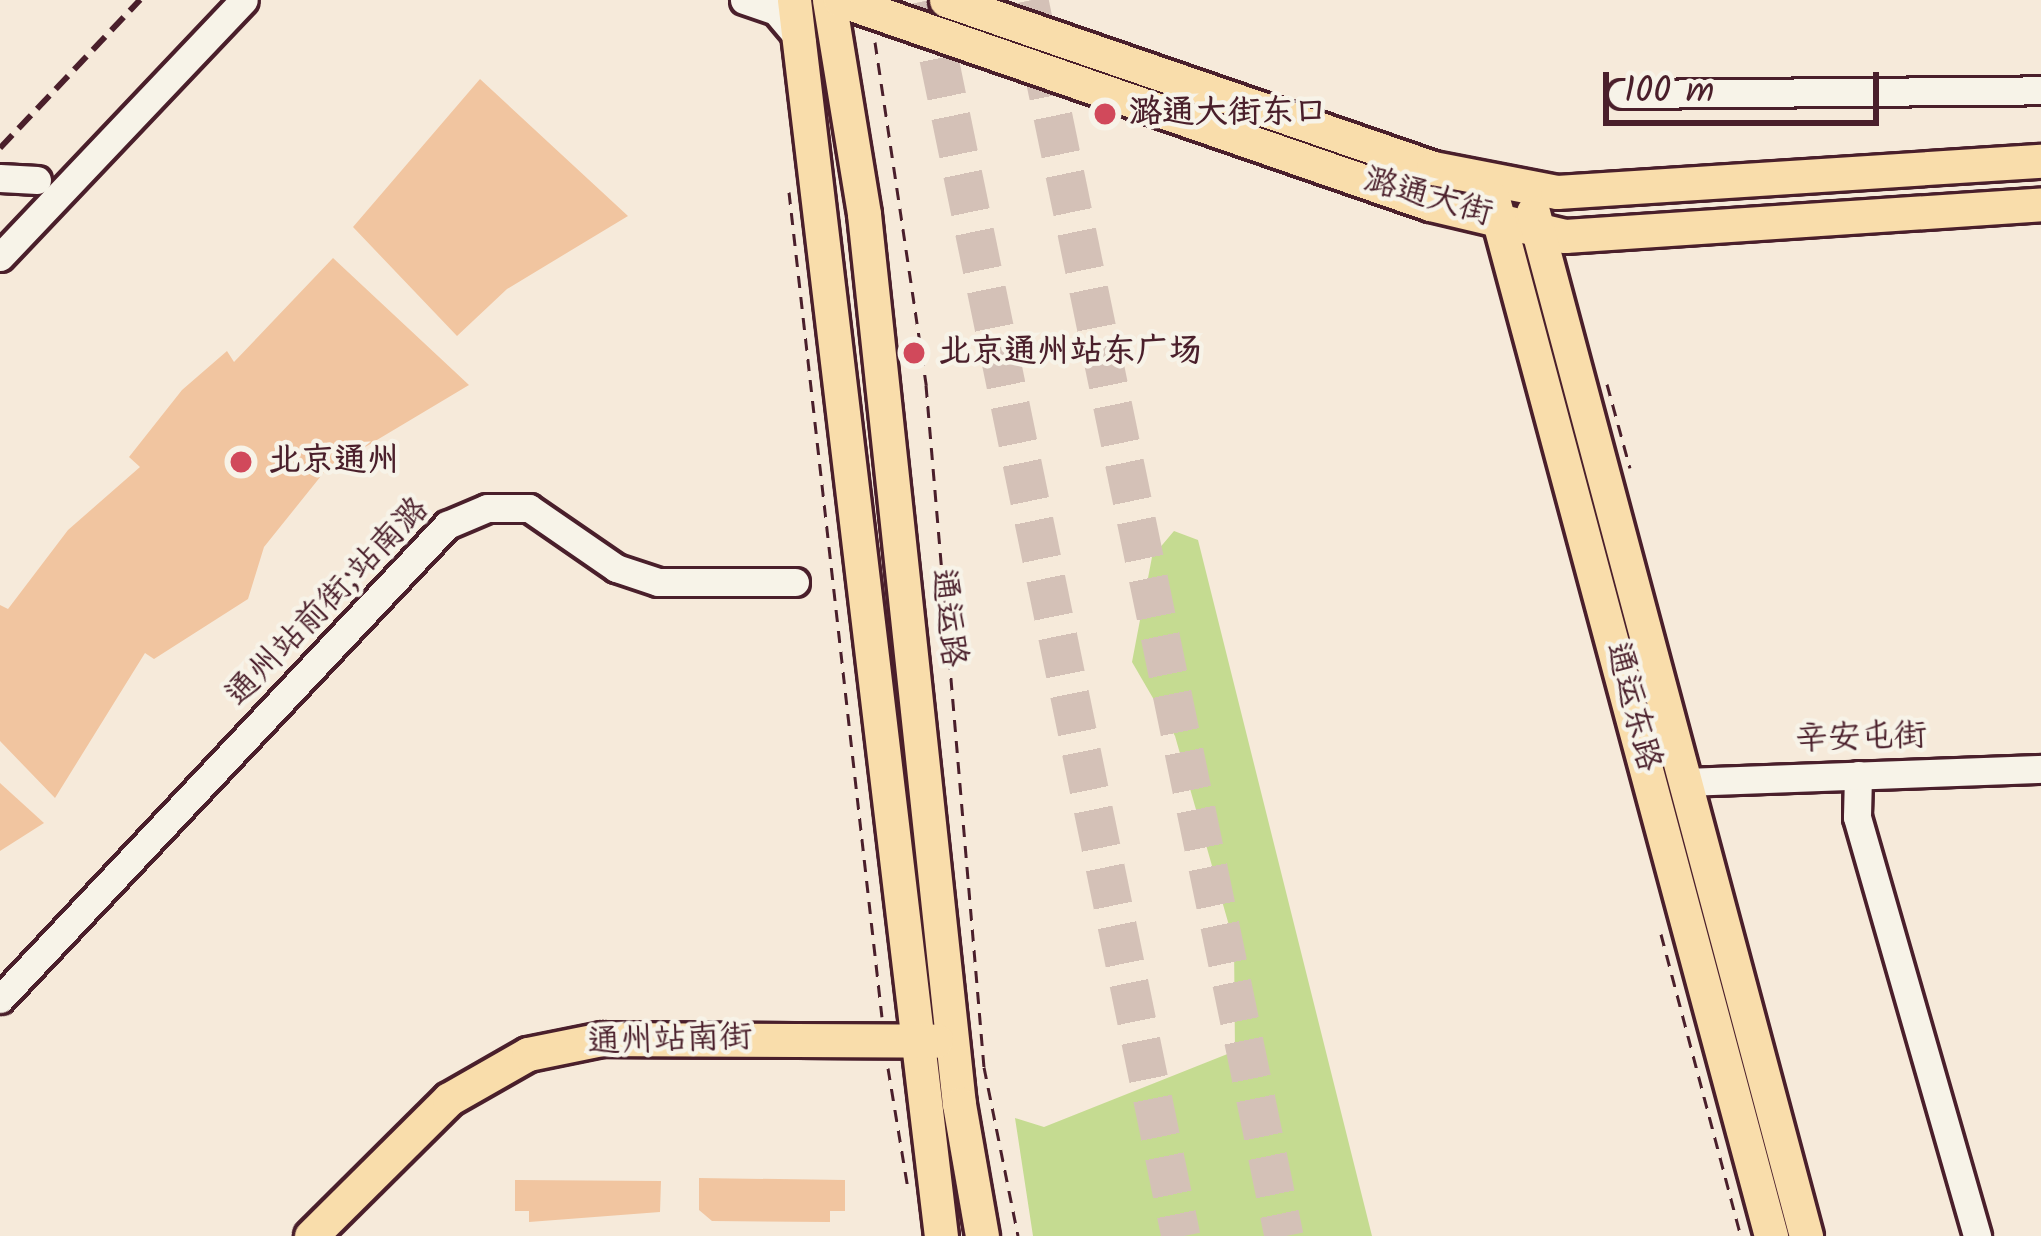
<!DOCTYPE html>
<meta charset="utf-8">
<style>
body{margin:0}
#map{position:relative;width:2041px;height:1236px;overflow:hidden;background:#f6eada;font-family:Kalam,"LXGW WenKai TC",sans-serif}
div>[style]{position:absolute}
.green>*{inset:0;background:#c5db91}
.building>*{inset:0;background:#f1c5a0}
.highway-tunnel>*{height:39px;margin-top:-19.5px;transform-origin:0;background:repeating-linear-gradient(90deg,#d4c1b7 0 39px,transparent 0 59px)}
.path>*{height:3px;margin-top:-1.5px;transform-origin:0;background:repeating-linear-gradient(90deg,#4a1f2b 0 12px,transparent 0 21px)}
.roads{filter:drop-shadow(3px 0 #4a1f2b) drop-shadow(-3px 0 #4a1f2b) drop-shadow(0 3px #4a1f2b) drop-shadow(0 -3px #4a1f2b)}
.minor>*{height:27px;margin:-13.5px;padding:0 13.5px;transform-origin:13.5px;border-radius:13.5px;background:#f7f3e8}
.major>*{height:33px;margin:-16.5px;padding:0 16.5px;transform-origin:16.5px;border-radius:16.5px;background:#f9ddab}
.rail>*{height:6px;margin-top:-3px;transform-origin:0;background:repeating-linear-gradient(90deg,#4a1f2b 0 18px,transparent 0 27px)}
.dots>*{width:33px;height:33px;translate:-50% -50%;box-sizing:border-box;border:6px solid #f7f3e8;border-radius:50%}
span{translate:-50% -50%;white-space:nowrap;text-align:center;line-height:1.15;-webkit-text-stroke:9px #f7f3e8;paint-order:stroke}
.poi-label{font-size:33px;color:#4a1f2b;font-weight:700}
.left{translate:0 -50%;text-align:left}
.street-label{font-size:33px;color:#4a1f2b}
.scale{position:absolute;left:1603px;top:72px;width:276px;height:54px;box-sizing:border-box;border:6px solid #4a1f2b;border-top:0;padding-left:15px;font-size:36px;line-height:42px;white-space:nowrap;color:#4a1f2b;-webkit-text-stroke:9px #f7f3e8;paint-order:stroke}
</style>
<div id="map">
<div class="green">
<i style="clip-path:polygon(1174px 531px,1198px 540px,1372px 1236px,1033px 1236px,1015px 1118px,1044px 1127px,1235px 1051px,1234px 943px,1175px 736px,1132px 662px,1152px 557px)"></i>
</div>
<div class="building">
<i style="clip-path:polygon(480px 79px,628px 216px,507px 289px,457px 336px,353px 227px)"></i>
<i style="clip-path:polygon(333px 258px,469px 385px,325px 471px,264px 547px,248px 599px,154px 659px,145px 653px,55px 798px,0 741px,0 605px,8px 609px,68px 530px,140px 467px,129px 457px,182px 390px,227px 351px,234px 362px)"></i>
<i style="clip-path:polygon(0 783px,44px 823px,0 851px)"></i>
<i style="clip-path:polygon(699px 1178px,845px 1180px,845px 1211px,830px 1211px,830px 1222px,712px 1221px,699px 1210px)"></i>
<i style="clip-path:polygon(515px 1180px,661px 1181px,660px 1212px,529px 1222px,529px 1211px,515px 1211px)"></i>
</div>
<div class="highway-tunnel">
<i style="left:927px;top:0;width:1262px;rotate:78.39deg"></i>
<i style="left:1029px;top:0;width:1262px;rotate:78.34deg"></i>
</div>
<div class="path">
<i style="left:875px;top:42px;width:347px;rotate:81.5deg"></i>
<i style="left:926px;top:385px;width:684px;rotate:85.14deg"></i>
<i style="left:984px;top:1067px;width:172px;rotate:78.6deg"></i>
<i style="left:789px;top:192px;width:830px;rotate:83.57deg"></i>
<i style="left:1607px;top:384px;width:87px;rotate:74.7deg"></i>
<i style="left:1661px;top:934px;width:312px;rotate:75.2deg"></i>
<i style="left:888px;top:1068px;width:123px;rotate:80.6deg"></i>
</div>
<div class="roads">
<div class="minor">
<i style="left:744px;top:0;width:34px;rotate:19deg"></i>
<i style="left:776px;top:11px;width:40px;rotate:50deg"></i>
<i style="left:1622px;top:94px;width:419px;rotate:-0.5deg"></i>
<i style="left:0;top:178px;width:37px;rotate:3deg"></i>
<i style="left:0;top:257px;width:354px;rotate:-46.5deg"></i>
<i style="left:1858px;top:775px;width:42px;rotate:91.4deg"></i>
<i style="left:1857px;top:817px;width:436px;rotate:74deg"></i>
<i style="left:1685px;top:782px;width:356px;rotate:-2.1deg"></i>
<i style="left:0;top:999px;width:652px;rotate:-46.68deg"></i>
<i style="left:447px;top:525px;width:43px;rotate:-23deg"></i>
<i style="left:487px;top:508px;width:42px"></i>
<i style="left:529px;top:508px;width:106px;rotate:34.6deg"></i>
<i style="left:616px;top:568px;width:44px;rotate:18.4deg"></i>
<i style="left:658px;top:582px;width:137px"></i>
</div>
<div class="major">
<i style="left:794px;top:0;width:1245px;rotate:83.22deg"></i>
<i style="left:829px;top:0;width:217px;rotate:80.7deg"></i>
<i style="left:864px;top:214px;width:895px;rotate:83.91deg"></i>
<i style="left:959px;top:1104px;width:134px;rotate:80.1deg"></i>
<i style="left:840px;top:0;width:624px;rotate:19.07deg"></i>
<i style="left:1430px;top:204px;width:139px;rotate:13.3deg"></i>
<i style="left:1565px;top:236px;width:477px;rotate:-3.8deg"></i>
<i style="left:946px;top:0;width:515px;rotate:19.03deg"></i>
<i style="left:1433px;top:168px;width:126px;rotate:11deg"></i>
<i style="left:1557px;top:192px;width:485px;rotate:-3.7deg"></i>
<i style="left:1493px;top:199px;width:1074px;rotate:74.99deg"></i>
<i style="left:1533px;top:212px;width:1060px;rotate:75.07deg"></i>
<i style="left:311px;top:1236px;width:194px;rotate:-44.8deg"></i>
<i style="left:449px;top:1099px;width:91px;rotate:-29.7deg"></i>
<i style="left:528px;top:1054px;width:76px;rotate:-11.5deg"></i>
<i style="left:602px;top:1039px;width:334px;rotate:0.3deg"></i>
</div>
</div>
<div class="rail">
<i style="left:0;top:148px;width:204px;rotate:-46.6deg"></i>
</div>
<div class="dots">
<i style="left:1105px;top:114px;background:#d1495b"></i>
<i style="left:914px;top:353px;background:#d1495b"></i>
<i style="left:241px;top:462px;background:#d1495b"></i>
</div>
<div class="poi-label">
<span class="left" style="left:1129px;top:114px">潞通大街东口</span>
<span class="left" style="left:938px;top:353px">北京通州站东广场</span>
<span class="left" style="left:268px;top:462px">北京通州</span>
</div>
<div class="street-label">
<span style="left:1428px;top:198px;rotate:16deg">潞通大街</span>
<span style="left:328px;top:603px;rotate:-46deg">通州站前街;站南潞</span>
<span style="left:947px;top:618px;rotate:83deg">通运路</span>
<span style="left:1632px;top:707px;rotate:75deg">通运东路</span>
<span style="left:1861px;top:739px;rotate:-2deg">辛安屯街</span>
<span style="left:670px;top:1041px;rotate:-2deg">通州站南街</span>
</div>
<div class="scale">100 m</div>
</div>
